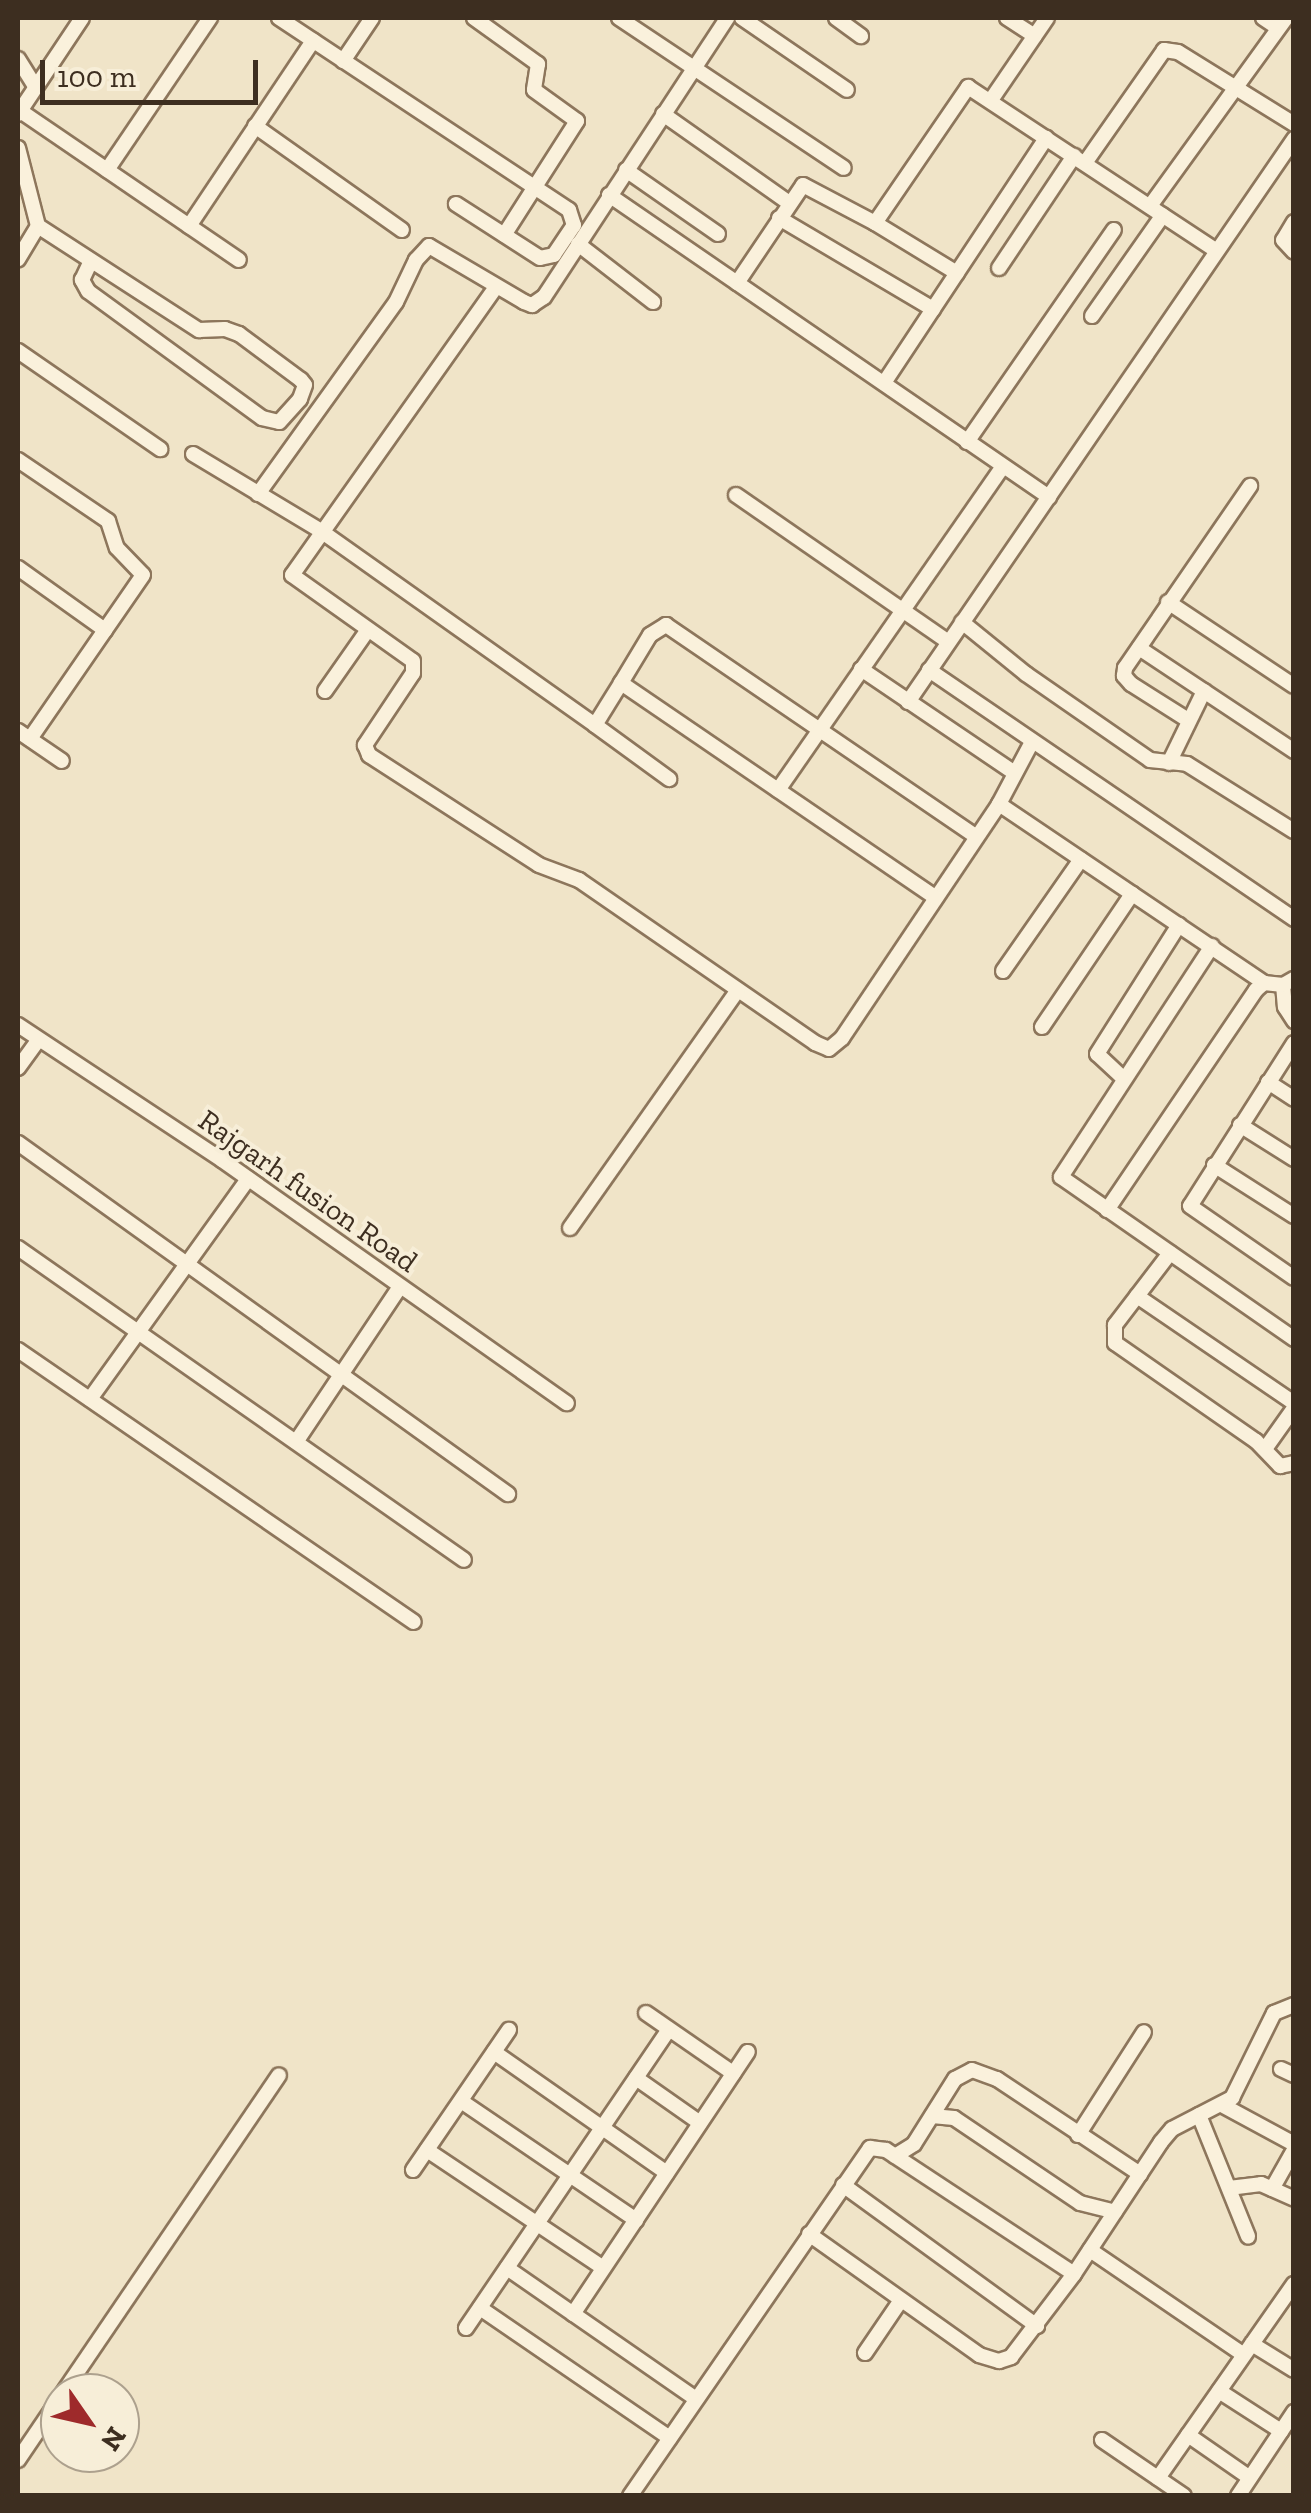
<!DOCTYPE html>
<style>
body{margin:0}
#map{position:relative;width:1311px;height:2513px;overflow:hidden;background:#f0e4c8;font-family:"Zilla Slab",serif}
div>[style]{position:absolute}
.roads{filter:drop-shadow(2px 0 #8d765c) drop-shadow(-2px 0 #8d765c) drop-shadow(0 2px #8d765c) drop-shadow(0 -2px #8d765c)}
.minor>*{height:14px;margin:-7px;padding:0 7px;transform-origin:7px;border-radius:7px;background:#faf1dc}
span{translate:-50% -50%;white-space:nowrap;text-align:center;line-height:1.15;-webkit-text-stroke:8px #f7eed8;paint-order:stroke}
.street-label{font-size:30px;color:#3d2e20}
.frame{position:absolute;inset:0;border:20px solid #3d2e20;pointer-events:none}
.north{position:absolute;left:40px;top:2373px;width:100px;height:100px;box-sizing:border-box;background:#f7eed8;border:2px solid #ada18e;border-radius:50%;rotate:124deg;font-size:28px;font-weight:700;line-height:40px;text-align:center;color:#3d2e20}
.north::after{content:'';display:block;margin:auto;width:35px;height:45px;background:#9e2a2b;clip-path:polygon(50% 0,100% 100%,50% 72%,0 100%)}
.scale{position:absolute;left:40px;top:60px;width:218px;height:45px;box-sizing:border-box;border:5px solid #3d2e20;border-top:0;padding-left:12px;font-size:30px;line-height:35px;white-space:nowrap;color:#3d2e20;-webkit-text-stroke:8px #f7eed8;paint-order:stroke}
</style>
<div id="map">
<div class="roads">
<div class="minor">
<i style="left:279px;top:18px;width:348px;rotate:33.5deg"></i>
<i style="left:569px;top:210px;width:16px;rotate:72deg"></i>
<i style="left:574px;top:225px;width:36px;rotate:124deg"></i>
<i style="left:554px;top:255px;width:14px;rotate:168deg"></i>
<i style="left:540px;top:258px;width:100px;rotate:-147.3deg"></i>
<i style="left:474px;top:18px;width:79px;rotate:35.7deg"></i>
<i style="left:538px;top:64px;width:26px;rotate:99deg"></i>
<i style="left:534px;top:90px;width:53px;rotate:35.8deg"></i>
<i style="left:577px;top:121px;width:135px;rotate:122.6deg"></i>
<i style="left:619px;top:18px;width:270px;rotate:33.7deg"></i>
<i style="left:742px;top:18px;width:127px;rotate:34.4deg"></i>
<i style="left:836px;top:18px;width:31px;rotate:36deg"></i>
<i style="left:1007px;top:18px;width:33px;rotate:33deg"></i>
<i style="left:1263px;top:18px;width:18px;rotate:34deg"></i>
<i style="left:18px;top:59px;width:32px;rotate:58deg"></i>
<i style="left:343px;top:61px;width:52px;rotate:-56deg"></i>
<i style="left:991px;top:100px;width:99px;rotate:-55.7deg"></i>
<i style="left:19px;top:110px;width:266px;rotate:34.3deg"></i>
<i style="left:18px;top:114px;width:115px;rotate:-56.3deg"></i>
<i style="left:663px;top:114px;width:154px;rotate:35.2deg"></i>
<i style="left:255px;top:126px;width:180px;rotate:35.3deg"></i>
<i style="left:18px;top:148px;width:81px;rotate:75.6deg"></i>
<i style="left:38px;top:226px;width:39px;rotate:121deg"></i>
<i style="left:1085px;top:163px;width:138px;rotate:-55deg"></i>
<i style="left:1164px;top:50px;width:14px;rotate:8deg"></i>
<i style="left:1178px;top:52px;width:137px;rotate:31.8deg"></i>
<i style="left:107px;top:170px;width:184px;rotate:-55.9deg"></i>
<i style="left:626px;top:170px;width:112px;rotate:34.8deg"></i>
<i style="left:609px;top:195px;width:534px;rotate:34.46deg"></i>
<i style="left:1150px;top:206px;width:232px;rotate:-54.1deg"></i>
<i style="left:779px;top:218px;width:179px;rotate:30.6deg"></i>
<i style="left:1294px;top:222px;width:21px;rotate:121deg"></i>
<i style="left:1283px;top:240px;width:16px;rotate:47deg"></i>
<i style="left:875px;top:223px;width:96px;rotate:31.4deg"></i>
<i style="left:38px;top:226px;width:192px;rotate:32.9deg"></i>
<i style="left:199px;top:330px;width:26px;rotate:-2deg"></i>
<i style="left:225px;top:329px;width:15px;rotate:20deg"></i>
<i style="left:239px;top:334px;width:77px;rotate:36.6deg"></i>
<i style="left:301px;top:380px;width:6px;rotate:51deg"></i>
<i style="left:305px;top:385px;width:15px;rotate:110deg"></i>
<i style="left:300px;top:399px;width:31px;rotate:132deg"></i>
<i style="left:279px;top:422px;width:17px;rotate:-167deg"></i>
<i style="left:262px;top:418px;width:215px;rotate:-143.9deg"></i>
<i style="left:88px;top:291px;width:13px;rotate:-119deg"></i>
<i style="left:82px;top:280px;width:21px;rotate:-65deg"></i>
<i style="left:189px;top:226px;width:223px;rotate:-56.2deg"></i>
<i style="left:578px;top:244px;width:95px;rotate:37.7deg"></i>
<i style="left:999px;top:268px;width:135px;rotate:-56.2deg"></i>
<i style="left:737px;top:283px;width:118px;rotate:-56deg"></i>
<i style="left:803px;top:185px;width:81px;rotate:27.8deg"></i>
<i style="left:875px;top:223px;width:165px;rotate:-55.6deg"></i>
<i style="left:968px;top:87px;width:296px;rotate:33.4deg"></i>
<i style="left:496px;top:287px;width:353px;rotate:125.3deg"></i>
<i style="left:292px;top:575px;width:148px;rotate:35.4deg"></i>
<i style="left:413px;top:661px;width:12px;rotate:90deg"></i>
<i style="left:413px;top:673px;width:87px;rotate:123.7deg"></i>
<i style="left:365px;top:745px;width:11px;rotate:68deg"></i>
<i style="left:369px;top:755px;width:202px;rotate:32.9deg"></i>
<i style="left:539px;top:865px;width:43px;rotate:20.6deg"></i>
<i style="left:579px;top:880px;width:287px;rotate:34.6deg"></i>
<i style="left:815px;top:1043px;width:15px;rotate:23deg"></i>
<i style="left:829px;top:1049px;width:17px;rotate:-40deg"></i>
<i style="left:842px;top:1038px;width:282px;rotate:-56.1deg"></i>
<i style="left:999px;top:804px;width:70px;rotate:-62deg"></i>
<i style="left:1092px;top:316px;width:123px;rotate:-54.9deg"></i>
<i style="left:18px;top:351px;width:173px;rotate:34.6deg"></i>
<i style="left:884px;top:383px;width:294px;rotate:-56.5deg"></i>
<i style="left:967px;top:442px;width:258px;rotate:-55.3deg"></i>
<i style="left:193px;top:454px;width:149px;rotate:31deg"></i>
<i style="left:321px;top:531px;width:336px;rotate:35.3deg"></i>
<i style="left:595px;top:725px;width:49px;rotate:-58.2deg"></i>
<i style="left:621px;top:683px;width:381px;rotate:34.3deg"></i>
<i style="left:18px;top:460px;width:109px;rotate:34.1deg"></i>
<i style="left:108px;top:521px;width:28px;rotate:72deg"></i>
<i style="left:117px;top:548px;width:37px;rotate:46deg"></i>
<i style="left:143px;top:575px;width:199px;rotate:124.6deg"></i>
<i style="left:258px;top:494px;width:236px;rotate:-54.3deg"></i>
<i style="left:396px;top:302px;width:47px;rotate:-64.5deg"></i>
<i style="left:416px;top:260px;width:19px;rotate:-47deg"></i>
<i style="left:429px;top:246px;width:110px;rotate:30.5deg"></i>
<i style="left:524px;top:302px;width:9px;rotate:21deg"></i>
<i style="left:532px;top:305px;width:14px;rotate:-34deg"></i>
<i style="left:544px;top:297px;width:334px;rotate:-56.7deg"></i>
<i style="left:736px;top:495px;width:258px;rotate:34.7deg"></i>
<i style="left:18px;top:568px;width:107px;rotate:35.5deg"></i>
<i style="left:1168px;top:602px;width:151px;rotate:33.7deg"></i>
<i style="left:962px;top:622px;width:82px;rotate:39.1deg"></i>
<i style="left:1026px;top:674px;width:151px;rotate:34.7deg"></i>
<i style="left:1150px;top:760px;width:37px;rotate:6deg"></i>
<i style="left:1187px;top:764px;width:126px;rotate:32.1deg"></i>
<i style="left:1139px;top:648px;width:186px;rotate:33.6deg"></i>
<i style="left:861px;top:669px;width:184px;rotate:34.1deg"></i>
<i style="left:929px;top:670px;width:442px;rotate:34.3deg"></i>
<i style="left:621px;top:683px;width:56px;rotate:-58.9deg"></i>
<i style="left:650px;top:635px;width:19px;rotate:-32deg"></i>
<i style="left:666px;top:625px;width:374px;rotate:34.3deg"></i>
<i style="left:325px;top:691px;width:73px;rotate:-55deg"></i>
<i style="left:908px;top:702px;width:683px;rotate:-55.56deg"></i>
<i style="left:1188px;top:720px;width:67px;rotate:-147.7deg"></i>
<i style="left:1131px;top:684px;width:11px;rotate:-131deg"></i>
<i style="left:1124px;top:676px;width:8px;rotate:-83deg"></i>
<i style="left:1125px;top:668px;width:221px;rotate:-55.5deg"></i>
<i style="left:595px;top:725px;width:92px;rotate:36.1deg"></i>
<i style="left:18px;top:731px;width:53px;rotate:34.3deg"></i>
<i style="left:1169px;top:763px;width:80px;rotate:-64.1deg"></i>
<i style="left:778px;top:790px;width:394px;rotate:-55.2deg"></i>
<i style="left:999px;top:804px;width:320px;rotate:34deg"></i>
<i style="left:1212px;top:946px;width:276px;rotate:123.2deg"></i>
<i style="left:1061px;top:1177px;width:284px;rotate:34.8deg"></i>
<i style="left:1003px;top:971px;width:136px;rotate:-55.1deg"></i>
<i style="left:1283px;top:985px;width:22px;rotate:85deg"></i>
<i style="left:1285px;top:1007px;width:17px;rotate:57deg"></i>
<i style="left:18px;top:1025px;width:245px;rotate:33.5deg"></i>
<i style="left:222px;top:1160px;width:422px;rotate:35.2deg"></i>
<i style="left:1042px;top:1027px;width:161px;rotate:-55.9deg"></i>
<i style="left:1294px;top:1043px;width:193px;rotate:122.5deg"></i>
<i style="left:1190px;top:1206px;width:126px;rotate:34.7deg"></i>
<i style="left:18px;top:1068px;width:34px;rotate:-54deg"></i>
<i style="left:1123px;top:1078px;width:35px;rotate:-137deg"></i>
<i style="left:1097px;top:1054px;width:153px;rotate:-57.6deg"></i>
<i style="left:1268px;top:1082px;width:31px;rotate:33deg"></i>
<i style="left:1240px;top:1125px;width:64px;rotate:32.2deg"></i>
<i style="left:18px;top:1143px;width:603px;rotate:35.62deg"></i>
<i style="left:1214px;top:1165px;width:95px;rotate:32.5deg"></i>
<i style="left:1107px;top:1210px;width:266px;rotate:-55.9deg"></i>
<i style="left:1256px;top:990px;width:11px;rotate:-41deg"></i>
<i style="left:1264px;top:983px;width:19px;rotate:6deg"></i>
<i style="left:1283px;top:985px;width:13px;rotate:-29deg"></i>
<i style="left:570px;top:1228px;width:291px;rotate:-54.8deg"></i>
<i style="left:18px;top:1248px;width:544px;rotate:34.97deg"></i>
<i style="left:1170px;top:1253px;width:91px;rotate:127.4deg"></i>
<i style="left:1115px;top:1325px;width:18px;rotate:90deg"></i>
<i style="left:1115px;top:1343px;width:172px;rotate:34.8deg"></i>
<i style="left:1256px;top:1441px;width:35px;rotate:46deg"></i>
<i style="left:1280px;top:1466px;width:14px;rotate:-12deg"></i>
<i style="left:1137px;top:1296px;width:190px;rotate:34.3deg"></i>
<i style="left:18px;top:1350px;width:480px;rotate:34.5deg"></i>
<i style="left:90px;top:1399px;width:271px;rotate:-54.3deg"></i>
<i style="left:296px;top:1442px;width:185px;rotate:-56.2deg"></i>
<i style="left:1265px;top:1449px;width:50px;rotate:-54.7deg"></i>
<i style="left:646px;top:2013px;width:106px;rotate:34.6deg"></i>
<i style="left:494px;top:2052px;width:211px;rotate:35deg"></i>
<i style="left:1281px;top:2069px;width:14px;rotate:25deg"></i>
<i style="left:636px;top:2078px;width:78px;rotate:35.1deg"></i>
<i style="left:461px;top:2101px;width:212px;rotate:34.2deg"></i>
<i style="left:1222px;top:2105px;width:82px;rotate:28.4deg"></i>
<i style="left:1199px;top:2115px;width:131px;rotate:68deg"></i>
<i style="left:932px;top:2116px;width:22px;rotate:5deg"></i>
<i style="left:954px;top:2118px;width:152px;rotate:34deg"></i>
<i style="left:1080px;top:2203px;width:36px;rotate:14deg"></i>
<i style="left:1078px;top:2135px;width:122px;rotate:-57.3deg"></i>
<i style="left:427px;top:2150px;width:212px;rotate:33.8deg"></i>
<i style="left:895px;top:2156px;width:22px;rotate:-32deg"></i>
<i style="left:914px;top:2144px;width:77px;rotate:-57.8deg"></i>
<i style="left:955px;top:2079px;width:19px;rotate:-28deg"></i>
<i style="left:972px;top:2070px;width:27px;rotate:20deg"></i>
<i style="left:997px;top:2079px;width:172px;rotate:33.6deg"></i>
<i style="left:413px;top:2170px;width:170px;rotate:-55.6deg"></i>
<i style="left:843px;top:2185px;width:240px;rotate:36deg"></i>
<i style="left:1229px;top:2188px;width:32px;rotate:-7deg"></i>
<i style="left:1261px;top:2184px;width:36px;rotate:24deg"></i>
<i style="left:1272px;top:2189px;width:45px;rotate:-60.6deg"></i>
<i style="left:809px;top:2234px;width:209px;rotate:35.4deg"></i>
<i style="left:979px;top:2355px;width:21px;rotate:17deg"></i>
<i style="left:999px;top:2361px;width:13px;rotate:-18deg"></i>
<i style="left:1011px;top:2357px;width:104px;rotate:-52.8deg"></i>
<i style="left:1074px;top:2274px;width:158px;rotate:-56.6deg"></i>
<i style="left:1161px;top:2142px;width:17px;rotate:-50deg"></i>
<i style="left:1172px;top:2129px;width:68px;rotate:-27.3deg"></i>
<i style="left:1232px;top:2098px;width:95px;rotate:-63.7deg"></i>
<i style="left:1274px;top:2013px;width:22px;rotate:-22deg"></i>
<i style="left:1090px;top:2250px;width:186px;rotate:34.3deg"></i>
<i style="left:507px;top:2268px;width:230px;rotate:34.7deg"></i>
<i style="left:480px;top:2308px;width:230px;rotate:34.4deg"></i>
<i style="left:573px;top:2314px;width:315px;rotate:-56.3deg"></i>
<i style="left:466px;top:2328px;width:361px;rotate:-55.8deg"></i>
<i style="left:1252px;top:2344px;width:49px;rotate:31.8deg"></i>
<i style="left:865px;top:2353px;width:64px;rotate:-55.8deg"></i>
<i style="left:1219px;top:2391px;width:74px;rotate:32.8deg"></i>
<i style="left:63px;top:2393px;width:384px;rotate:-55.8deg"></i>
<i style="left:1188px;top:2435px;width:75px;rotate:34.7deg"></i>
<i style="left:1102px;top:2440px;width:99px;rotate:34.3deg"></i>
<i style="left:18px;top:2460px;width:75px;rotate:-55.9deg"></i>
<i style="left:1158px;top:2478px;width:237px;rotate:-55deg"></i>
<i style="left:630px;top:2496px;width:423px;rotate:-55.4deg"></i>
<i style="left:870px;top:2148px;width:16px;rotate:7deg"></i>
<i style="left:886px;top:2150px;width:225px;rotate:33.4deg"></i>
<i style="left:1238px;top:2496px;width:101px;rotate:-56.3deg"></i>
</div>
</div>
<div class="street-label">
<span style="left:308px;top:1191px;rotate:35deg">Rajgarh fusion Road</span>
</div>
<div class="frame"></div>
<div class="north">N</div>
<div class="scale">100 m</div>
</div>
